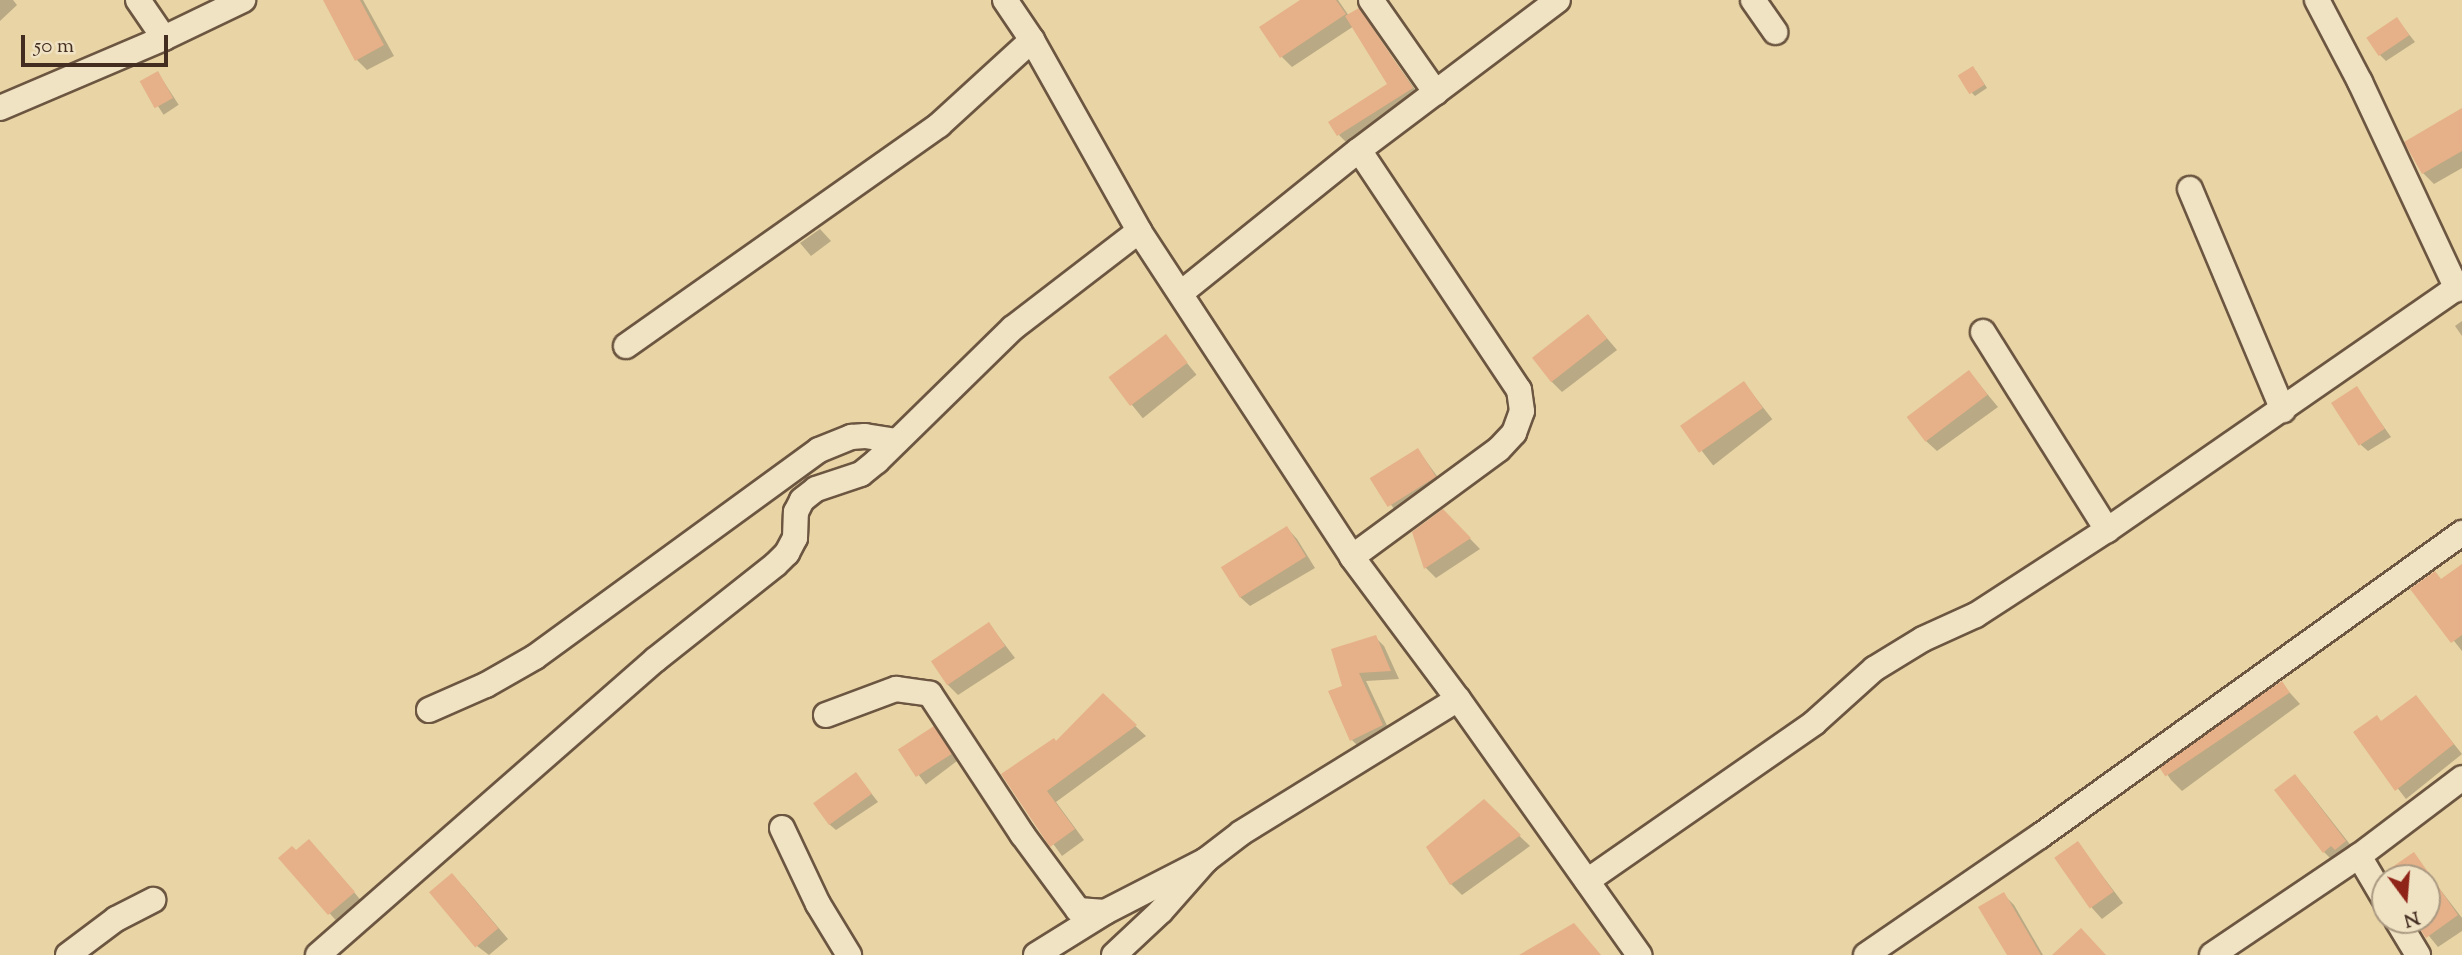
<!DOCTYPE html>
<style>
body{margin:0}
#map{position:relative;width:2462px;height:955px;overflow:hidden;background:#e8d4a5;font-family:"Sorts Mill Goudy",serif}
div>[style]{position:absolute}
.shadow>*{inset:0;background:#0003;transform-origin:0 0}
.building>*{inset:0;background:#e6b189;transform-origin:0 0}
.roads{filter:drop-shadow(2px 0 #6c5641) drop-shadow(-2px 0 #6c5641) drop-shadow(0 2px #6c5641) drop-shadow(0 -2px #6c5641)}
.minor>*{height:24px;margin:-12px;padding:0 12px;transform-origin:12px;border-radius:12px;background:#f0e3c4}
span{translate:-50% -50%;white-space:nowrap;text-align:center;line-height:1.15;-webkit-text-stroke:5px #f0e3c4;paint-order:stroke}
.north{position:absolute;left:2371px;top:864px;width:70px;height:70px;box-sizing:border-box;background:#f0e3c4;border:2px solid #ab9a82;border-radius:50%;rotate:164deg;font-size:19px;font-weight:700;line-height:28px;text-align:center;color:#432c20}
.north::after{content:'';display:block;margin:auto;width:24px;height:32px;background:#8f2418;clip-path:polygon(50% 0,100% 100%,50% 72%,0 100%)}
.scale{position:absolute;left:21px;top:35px;width:147px;height:32px;box-sizing:border-box;border:4px solid #432c20;border-top:0;padding-left:9px;font-size:21px;line-height:24px;white-space:nowrap;color:#432c20;-webkit-text-stroke:5px #f0e3c4;paint-order:stroke}
</style>
<div id="map">
<div class="shadow">
<i style="clip-path:polygon(0 0,13px 0,17px 5px,0 21px)"></i>
<i style="clip-path:polygon(325px 0,363px 0,394px 56px,367px 70px,357px 60px)"></i>
<i style="clip-path:polygon(1303px 0,1338px 0,1349px 16px,1358px 10px,1421px 98px,1348px 144px,1339px 135px,1390px 85px,1354px 26px,1292px 67px,1282px 57px)"></i>
<i style="clip-path:polygon(2397px 19px,2415px 42px,2386px 61px,2379px 54px)"></i>
<i style="clip-path:polygon(1976px 71px,1987px 88px,1975px 96px,1972px 93px)"></i>
<i style="left:158px;top:73px;width:38px;height:18px;rotate:57deg"></i>
<i style="clip-path:polygon(2462px 110px,2462px 168px,2434px 184px,2423px 173px,2407px 142px)"></i>
<i style="clip-path:polygon(820px 229px,831px 241px,811px 256px,800px 243px)"></i>
<i style="clip-path:polygon(1588px 316px,1617px 350px,1562px 392px,1551px 381px)"></i>
<i style="clip-path:polygon(2462px 321px,2462px 336px,2455px 326px)"></i>
<i style="left:1165px;top:336px;width:50px;height:69px;rotate:51deg"></i>
<i style="clip-path:polygon(1969px 372px,1998px 407px,1937px 451px,1926px 441px)"></i>
<i style="left:1744px;top:383px;width:46px;height:75px;rotate:52deg"></i>
<i style="clip-path:polygon(2356px 388px,2391px 437px,2368px 451px,2361px 445px)"></i>
<i style="left:1418px;top:450px;width:47px;height:54px;rotate:54deg"></i>
<i style="clip-path:polygon(1443px 511px,1480px 549px,1436px 578px,1426px 568px,1414px 532px)"></i>
<i style="clip-path:polygon(1287px 528px,1297px 539px,1315px 568px,1250px 606px,1239px 596px)"></i>
<i style="clip-path:polygon(2462px 567px,2462px 651px,2413px 589px,2442px 580px)"></i>
<i style="clip-path:polygon(989px 624px,1015px 658px,958px 695px,947px 684px)"></i>
<i style="clip-path:polygon(1375px 637px,1384px 646px,1399px 679px,1366px 681px,1391px 734px,1361px 749px,1352px 740px,1344px 687px)"></i>
<i style="clip-path:polygon(2281px 683px,2300px 704px,2182px 791px,2171px 780px,2163px 768px)"></i>
<i style="clip-path:polygon(1103px 696px,1146px 736px,1056px 802px,1084px 840px,1062px 856px,1003px 775px,1056px 743px)"></i>
<i style="clip-path:polygon(2416px 697px,2462px 754px,2406px 799px,2355px 733px,2382px 723px)"></i>
<i style="left:933px;top:729px;width:40px;height:39px;rotate:53deg"></i>
<i style="clip-path:polygon(856px 774px,878px 802px,836px 830px,829px 824px)"></i>
<i style="clip-path:polygon(2295px 777px,2305px 787px,2356px 852px,2335px 863px,2324px 852px)"></i>
<i style="clip-path:polygon(1484px 802px,1530px 846px,1462px 895px,1451px 884px)"></i>
<i style="clip-path:polygon(2078px 844px,2123px 903px,2102px 919px,2092px 908px)"></i>
<i style="clip-path:polygon(320px 852px,364px 904px,340px 925px,281px 858px,296px 853px)"></i>
<i style="clip-path:polygon(2413px 854px,2462px 918px,2462px 931px,2438px 947px,2416px 920px,2427px 920px,2427px 878px)"></i>
<i style="clip-path:polygon(463px 886px,508px 939px,489px 955px,477px 946px)"></i>
<i style="clip-path:polygon(2003px 894px,2014px 905px,2043px 955px,2009px 955px)"></i>
</div>
<div class="building">
<i style="clip-path:polygon(323px 0,360px 0,384px 45px,355px 61px)"></i>
<i style="clip-path:polygon(1300px 0,1336px 0,1346px 14px,1280px 58px,1259px 27px)"></i>
<i style="clip-path:polygon(1359px 8px,1413px 88px,1337px 136px,1328px 122px,1387px 84px,1345px 16px)"></i>
<i style="left:2397px;top:17px;width:22px;height:37px;rotate:56deg"></i>
<i style="left:1973px;top:66px;width:22px;height:18px;rotate:58deg"></i>
<i style="left:158px;top:71px;width:31px;height:21px;rotate:61deg"></i>
<i style="clip-path:polygon(2462px 108px,2462px 151px,2422px 174px,2404px 142px)"></i>
<i style="left:1588px;top:314px;width:31px;height:71px;rotate:52deg"></i>
<i style="left:1166px;top:334px;width:36px;height:72px;rotate:53deg"></i>
<i style="left:1969px;top:370px;width:31px;height:78px;rotate:53deg"></i>
<i style="left:1744px;top:381px;width:33px;height:78px;rotate:55deg"></i>
<i style="left:2357px;top:386px;width:51px;height:31px;rotate:57deg"></i>
<i style="left:1418px;top:448px;width:34px;height:57px;rotate:58deg"></i>
<i style="clip-path:polygon(1443px 509px,1471px 538px,1424px 569px,1412px 532px)"></i>
<i style="left:1287px;top:526px;width:36px;height:78px;rotate:58deg"></i>
<i style="clip-path:polygon(2462px 564px,2462px 635px,2451px 643px,2410px 589px,2435px 571px,2441px 579px)"></i>
<i style="left:989px;top:622px;width:29px;height:70px;rotate:56deg"></i>
<i style="clip-path:polygon(1376px 635px,1391px 671px,1359px 673px,1383px 725px,1350px 741px,1328px 691px,1342px 686px,1331px 649px)"></i>
<i style="left:2282px;top:681px;width:14px;height:150px;rotate:56deg"></i>
<i style="clip-path:polygon(1103px 693px,1137px 725px,1047px 791px,1075px 829px,1050px 847px,1001px 774px,1054px 738px,1056px 741px)"></i>
<i style="clip-path:polygon(2416px 695px,2454px 744px,2395px 791px,2353px 732px,2377px 715px,2381px 721px)"></i>
<i style="left:934px;top:726px;width:33px;height:43px;rotate:57deg"></i>
<i style="left:856px;top:772px;width:27px;height:53px;rotate:54deg"></i>
<i style="clip-path:polygon(2295px 774px,2346px 841px,2335px 850px,2331px 846px,2323px 853px,2274px 790px)"></i>
<i style="clip-path:polygon(1484px 799px,1521px 835px,1450px 885px,1426px 847px)"></i>
<i style="clip-path:polygon(309px 839px,355px 892px,328px 915px,278px 858px,292px 846px,296px 850px)"></i>
<i style="left:2078px;top:841px;width:62px;height:29px;rotate:55deg"></i>
<i style="clip-path:polygon(2414px 852px,2458px 915px,2426px 938px,2414px 920px,2427px 920px,2427px 878px,2389px 878px,2385px 872px)"></i>
<i style="left:452px;top:873px;width:72px;height:30px;rotate:50deg"></i>
<i style="clip-path:polygon(2004px 892px,2041px 955px,2007px 955px,1978px 907px)"></i>
<i style="clip-path:polygon(1574px 923px,1601px 955px,1519px 955px)"></i>
<i style="clip-path:polygon(2081px 928px,2106px 955px,2052px 955px)"></i>
</div>
<div class="roads">
<div class="minor">
<i style="left:138px;top:0;width:46px;rotate:55.6deg"></i>
<i style="left:1005px;top:0;width:48px;rotate:56deg"></i>
<i style="left:1032px;top:40px;width:219px;rotate:60.7deg"></i>
<i style="left:1139px;top:231px;width:389px;rotate:56.8deg"></i>
<i style="left:1352px;top:557px;width:177px;rotate:53.3deg"></i>
<i style="left:1458px;top:699px;width:314px;rotate:54.7deg"></i>
<i style="left:1371px;top:0;width:113px;rotate:55deg"></i>
<i style="left:1753px;top:0;width:39px;rotate:55deg"></i>
<i style="left:2317px;top:0;width:93px;rotate:62.3deg"></i>
<i style="left:2360px;top:82px;width:229px;rotate:64.9deg"></i>
<i style="left:0;top:108px;width:178px;rotate:-23.1deg"></i>
<i style="left:164px;top:38px;width:88px;rotate:-25.7deg"></i>
<i style="left:2190px;top:189px;width:240px;rotate:67.2deg"></i>
<i style="left:1181px;top:293px;width:228px;rotate:-38.8deg"></i>
<i style="left:1359px;top:150px;width:249px;rotate:-37deg"></i>
<i style="left:1983px;top:332px;width:234px;rotate:57.9deg"></i>
<i style="left:626px;top:346px;width:383px;rotate:-35.2deg"></i>
<i style="left:939px;top:125px;width:126px;rotate:-42.4deg"></i>
<i style="left:1352px;top:557px;width:182px;rotate:-36.3deg"></i>
<i style="left:1499px;top:449px;width:22px;rotate:-47deg"></i>
<i style="left:1514px;top:433px;width:23px;rotate:-70deg"></i>
<i style="left:1522px;top:411px;width:21px;rotate:-98deg"></i>
<i style="left:1519px;top:390px;width:288px;rotate:-123.7deg"></i>
<i style="left:429px;top:710px;width:62px;rotate:-23.7deg"></i>
<i style="left:486px;top:685px;width:56px;rotate:-29.7deg"></i>
<i style="left:535px;top:657px;width:351px;rotate:-36.1deg"></i>
<i style="left:819px;top:450px;width:35px;rotate:-22deg"></i>
<i style="left:851px;top:437px;width:14px;rotate:-4deg"></i>
<i style="left:865px;top:436px;width:32px;rotate:9deg"></i>
<i style="left:826px;top:715px;width:75px;rotate:-20.4deg"></i>
<i style="left:896px;top:689px;width:34px;rotate:8deg"></i>
<i style="left:930px;top:694px;width:168px;rotate:56.7deg"></i>
<i style="left:1022px;top:834px;width:94px;rotate:53.6deg"></i>
<i style="left:1078px;top:910px;width:27px;rotate:4deg"></i>
<i style="left:1105px;top:912px;width:114px;rotate:-27.2deg"></i>
<i style="left:782px;top:828px;width:84px;rotate:64.7deg"></i>
<i style="left:818px;top:904px;width:60px;rotate:58.7deg"></i>
<i style="left:2359px;top:856px;width:51px;rotate:59.4deg"></i>
<i style="left:1587px;top:881px;width:277px;rotate:-34.8deg"></i>
<i style="left:1814px;top:723px;width:81px;rotate:-42deg"></i>
<i style="left:1874px;top:669px;width:57px;rotate:-31.5deg"></i>
<i style="left:1923px;top:639px;width:58px;rotate:-24.4deg"></i>
<i style="left:1976px;top:615px;width:156px;rotate:-33deg"></i>
<i style="left:2107px;top:530px;width:432px;rotate:-34.7deg"></i>
<i style="left:2397px;top:920px;width:41px;rotate:59deg"></i>
<i style="left:68px;top:955px;width:60px;rotate:-36.9deg"></i>
<i style="left:116px;top:919px;width:42px;rotate:-27.2deg"></i>
<i style="left:318px;top:955px;width:448px;rotate:-41.2deg"></i>
<i style="left:655px;top:660px;width:154px;rotate:-38.4deg"></i>
<i style="left:776px;top:564px;width:16px;rotate:-45deg"></i>
<i style="left:787px;top:553px;width:17px;rotate:-62deg"></i>
<i style="left:795px;top:538px;width:26px;rotate:-88deg"></i>
<i style="left:796px;top:512px;width:13px;rotate:-63deg"></i>
<i style="left:802px;top:500px;width:18px;rotate:-38deg"></i>
<i style="left:816px;top:489px;width:47px;rotate:-18.4deg"></i>
<i style="left:861px;top:474px;width:21px;rotate:-39deg"></i>
<i style="left:877px;top:461px;width:190px;rotate:-44.4deg"></i>
<i style="left:1013px;top:328px;width:159px;rotate:-37.6deg"></i>
<i style="left:1036px;top:955px;width:81px;rotate:-31.9deg"></i>
<i style="left:1114px;top:955px;width:64px;rotate:-43.1deg"></i>
<i style="left:1161px;top:911px;width:68px;rotate:-48.6deg"></i>
<i style="left:1206px;top:860px;width:44px;rotate:-37.6deg"></i>
<i style="left:1241px;top:833px;width:255px;rotate:-31.7deg"></i>
<i style="left:1866px;top:955px;width:211px;rotate:-34.4deg"></i>
<i style="left:2040px;top:836px;width:520px;rotate:-35.68deg"></i>
<i style="left:2212px;top:955px;width:177px;rotate:-34deg"></i>
<i style="left:2359px;top:856px;width:129px;rotate:-37.1deg"></i>
</div>
</div>
<div class="north">N</div>
<div class="scale">50 m</div>
</div>
